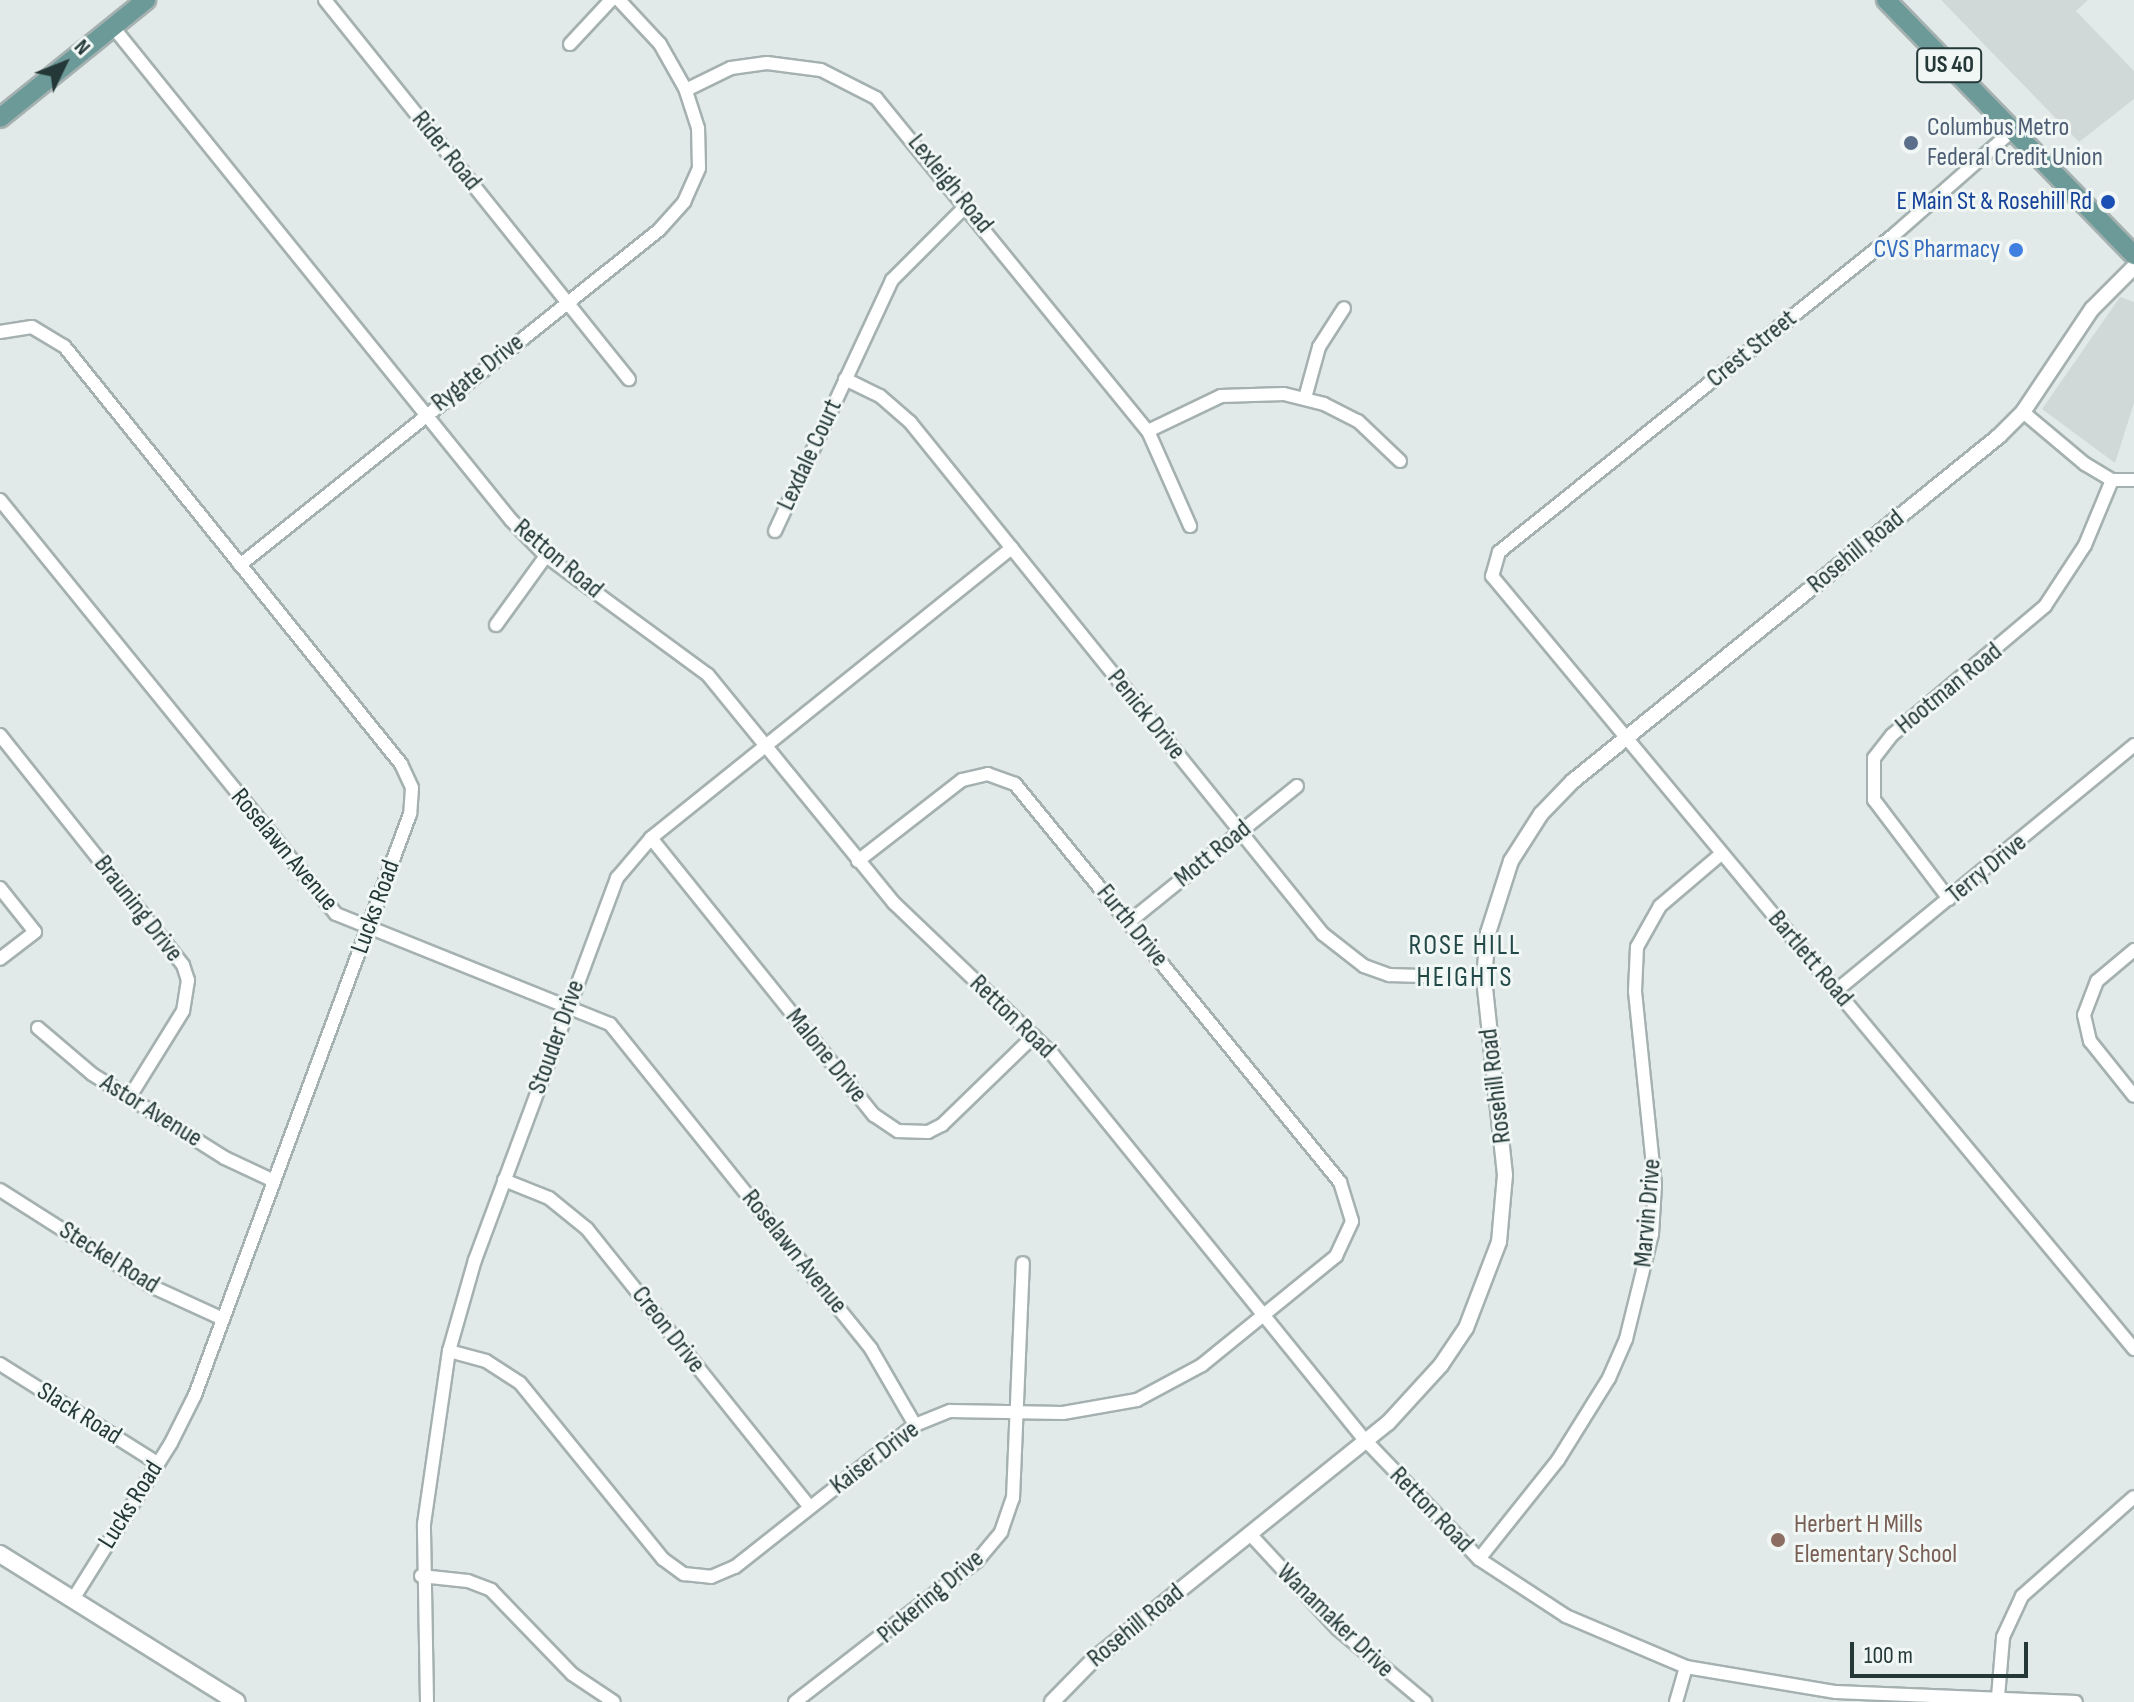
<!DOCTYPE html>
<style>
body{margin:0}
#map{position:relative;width:2134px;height:1702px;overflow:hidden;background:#e1eae8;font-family:"Sofia Sans Condensed",sans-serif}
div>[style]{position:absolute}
.built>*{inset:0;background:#d0d9d7}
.roads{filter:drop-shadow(2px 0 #a5b1b0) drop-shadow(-2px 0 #a5b1b0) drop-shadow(0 2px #a5b1b0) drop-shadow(0 -2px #a5b1b0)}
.minor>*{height:12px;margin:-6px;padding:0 6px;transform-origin:6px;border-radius:6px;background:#fff}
.tertiary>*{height:14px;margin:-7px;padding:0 7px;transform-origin:7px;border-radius:7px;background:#fff}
.secondary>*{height:16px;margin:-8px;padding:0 8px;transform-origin:8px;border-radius:8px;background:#fff}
.primary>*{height:18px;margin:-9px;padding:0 9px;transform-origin:9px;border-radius:9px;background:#6c9a99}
.dots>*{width:22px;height:22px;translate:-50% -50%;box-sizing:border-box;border:4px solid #f1f7f5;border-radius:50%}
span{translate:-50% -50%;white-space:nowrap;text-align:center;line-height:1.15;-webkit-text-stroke:6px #f1f7f5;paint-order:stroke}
.shield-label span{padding:2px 6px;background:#f1f7f5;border:2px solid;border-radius:6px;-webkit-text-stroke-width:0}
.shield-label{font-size:24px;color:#243838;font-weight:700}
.service-label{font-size:26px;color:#4e5e75}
.left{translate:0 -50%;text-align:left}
.street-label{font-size:26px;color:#243838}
.transit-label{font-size:26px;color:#164399}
.right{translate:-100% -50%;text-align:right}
.shop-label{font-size:26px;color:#366cbe}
.education-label{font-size:26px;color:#785e54}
.neighbourhood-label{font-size:28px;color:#234848;letter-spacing:2px}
.north{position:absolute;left:24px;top:24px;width:80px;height:80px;-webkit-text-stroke:6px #f1f7f5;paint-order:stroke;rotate:47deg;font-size:22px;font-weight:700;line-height:32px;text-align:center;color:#243838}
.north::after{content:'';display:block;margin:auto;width:28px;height:36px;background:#243838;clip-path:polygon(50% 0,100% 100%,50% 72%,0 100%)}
.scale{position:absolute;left:1850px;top:1642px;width:178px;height:36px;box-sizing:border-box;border:4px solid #243838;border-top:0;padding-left:10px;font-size:24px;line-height:28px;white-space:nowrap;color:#243838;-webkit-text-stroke:6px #f1f7f5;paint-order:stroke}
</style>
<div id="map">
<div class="built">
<i style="clip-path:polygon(1941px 0,2088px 0,2076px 11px,2134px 71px,2134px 99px,2079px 142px)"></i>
<i style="clip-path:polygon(2120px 297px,2134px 302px,2134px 403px,2115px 463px,2042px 409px)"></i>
</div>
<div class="roads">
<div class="minor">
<i style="left:325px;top:0;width:486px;rotate:51.3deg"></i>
<i style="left:113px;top:27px;width:634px;rotate:51.09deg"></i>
<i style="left:511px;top:520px;width:50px;rotate:45.8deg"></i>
<i style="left:546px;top:556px;width:201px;rotate:36.3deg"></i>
<i style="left:708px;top:675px;width:294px;rotate:50.8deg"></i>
<i style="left:894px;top:903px;width:220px;rotate:43.7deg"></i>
<i style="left:1053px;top:1055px;width:497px;rotate:51deg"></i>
<i style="left:1366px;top:1441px;width:163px;rotate:46.2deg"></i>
<i style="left:1479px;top:1559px;width:104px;rotate:33.2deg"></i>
<i style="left:1566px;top:1616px;width:130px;rotate:23deg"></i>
<i style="left:1686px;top:1667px;width:152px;rotate:9.5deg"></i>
<i style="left:1836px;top:1692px;width:240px;rotate:2.4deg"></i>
<i style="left:570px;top:44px;width:60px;rotate:-47deg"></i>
<i style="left:686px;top:90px;width:50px;rotate:-26.1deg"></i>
<i style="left:731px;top:68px;width:36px;rotate:-8deg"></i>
<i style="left:767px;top:63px;width:54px;rotate:7.4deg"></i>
<i style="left:821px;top:70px;width:62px;rotate:27deg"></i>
<i style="left:876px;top:98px;width:430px;rotate:50.8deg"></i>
<i style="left:1148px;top:431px;width:104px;rotate:66.1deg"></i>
<i style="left:2013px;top:130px;width:157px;rotate:138.6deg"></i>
<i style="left:1895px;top:234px;width:508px;rotate:141.23deg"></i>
<i style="left:1499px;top:552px;width:25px;rotate:106deg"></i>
<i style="left:1492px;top:576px;width:1005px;rotate:50.29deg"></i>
<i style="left:0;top:332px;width:32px;rotate:-9deg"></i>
<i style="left:32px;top:327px;width:37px;rotate:31deg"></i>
<i style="left:64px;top:346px;width:537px;rotate:51.12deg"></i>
<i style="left:401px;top:764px;width:26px;rotate:65deg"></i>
<i style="left:412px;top:788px;width:26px;rotate:94deg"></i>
<i style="left:410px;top:814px;width:620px;rotate:110.31deg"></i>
<i style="left:195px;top:1395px;width:54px;rotate:116.6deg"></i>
<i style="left:171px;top:1443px;width:184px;rotate:122.1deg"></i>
<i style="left:845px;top:379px;width:39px;rotate:26deg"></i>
<i style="left:880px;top:396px;width:40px;rotate:41deg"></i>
<i style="left:910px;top:422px;width:658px;rotate:51.11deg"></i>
<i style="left:1323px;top:934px;width:52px;rotate:38deg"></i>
<i style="left:1364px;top:966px;width:27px;rotate:20deg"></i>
<i style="left:1389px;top:975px;width:95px;rotate:1.8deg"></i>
<i style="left:1305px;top:398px;width:53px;rotate:-74.6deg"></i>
<i style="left:1319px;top:347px;width:46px;rotate:-57.3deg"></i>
<i style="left:2023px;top:412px;width:81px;rotate:40deg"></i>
<i style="left:2085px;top:464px;width:31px;rotate:31deg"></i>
<i style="left:2112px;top:480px;width:22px"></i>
<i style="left:1148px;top:431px;width:81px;rotate:-25.6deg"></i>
<i style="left:1221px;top:396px;width:63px;rotate:-1.8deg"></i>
<i style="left:1284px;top:394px;width:41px;rotate:14deg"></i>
<i style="left:1324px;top:404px;width:38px;rotate:27deg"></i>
<i style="left:1358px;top:421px;width:58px;rotate:43.6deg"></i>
<i style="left:0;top:500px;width:533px;rotate:50.94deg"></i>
<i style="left:336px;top:914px;width:295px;rotate:21.9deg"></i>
<i style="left:610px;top:1024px;width:417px;rotate:51.2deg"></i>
<i style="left:871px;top:1349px;width:88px;rotate:59.9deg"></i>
<i style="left:775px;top:531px;width:277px;rotate:-65deg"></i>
<i style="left:892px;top:280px;width:106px;rotate:-45deg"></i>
<i style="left:240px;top:565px;width:536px;rotate:-38.64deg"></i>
<i style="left:659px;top:230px;width:38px;rotate:-48deg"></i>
<i style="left:684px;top:202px;width:37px;rotate:-66deg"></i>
<i style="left:699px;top:168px;width:40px;rotate:-91.4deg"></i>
<i style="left:698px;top:128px;width:40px;rotate:-108deg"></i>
<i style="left:686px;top:90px;width:53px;rotate:-119.5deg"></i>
<i style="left:660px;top:44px;width:60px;rotate:-133deg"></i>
<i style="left:496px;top:625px;width:85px;rotate:-54.1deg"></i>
<i style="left:0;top:735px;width:294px;rotate:51.5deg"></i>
<i style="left:183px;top:965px;width:16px;rotate:72deg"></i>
<i style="left:188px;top:980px;width:31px;rotate:99deg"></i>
<i style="left:183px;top:1011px;width:102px;rotate:121.8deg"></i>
<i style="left:651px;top:838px;width:356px;rotate:51.2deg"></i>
<i style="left:874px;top:1115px;width:29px;rotate:34deg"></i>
<i style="left:898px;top:1131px;width:30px;rotate:2deg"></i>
<i style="left:928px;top:1132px;width:16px;rotate:-27deg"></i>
<i style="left:942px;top:1125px;width:128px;rotate:-44.1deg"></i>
<i style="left:0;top:888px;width:56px;rotate:51.5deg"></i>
<i style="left:35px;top:932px;width:44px;rotate:142.4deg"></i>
<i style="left:1949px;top:899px;width:124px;rotate:-127.1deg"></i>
<i style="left:1874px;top:800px;width:42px;rotate:-90deg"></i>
<i style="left:1874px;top:758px;width:29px;rotate:-52deg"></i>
<i style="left:1892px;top:735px;width:200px;rotate:-40.1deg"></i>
<i style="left:2045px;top:606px;width:73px;rotate:-56.7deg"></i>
<i style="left:2085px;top:545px;width:70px;rotate:-67.4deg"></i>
<i style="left:1129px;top:922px;width:216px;rotate:-39deg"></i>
<i style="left:2134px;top:950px;width:48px;rotate:140deg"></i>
<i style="left:2097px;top:981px;width:36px;rotate:111deg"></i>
<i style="left:2084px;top:1015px;width:27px;rotate:77deg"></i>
<i style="left:2090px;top:1041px;width:70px;rotate:51.3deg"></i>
<i style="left:1837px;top:990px;width:385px;rotate:-39.5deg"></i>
<i style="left:38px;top:1028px;width:71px;rotate:40.4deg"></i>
<i style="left:92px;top:1074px;width:157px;rotate:32.3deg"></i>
<i style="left:225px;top:1158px;width:54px;rotate:25.1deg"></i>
<i style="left:504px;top:1180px;width:48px;rotate:21.8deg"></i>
<i style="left:549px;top:1198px;width:49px;rotate:39.2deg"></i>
<i style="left:587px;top:1229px;width:356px;rotate:51.3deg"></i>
<i style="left:0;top:1190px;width:181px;rotate:32.4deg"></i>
<i style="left:153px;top:1287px;width:77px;rotate:24.6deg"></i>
<i style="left:449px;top:1351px;width:38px;rotate:15deg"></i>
<i style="left:486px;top:1361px;width:40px;rotate:32.9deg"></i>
<i style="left:520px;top:1383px;width:227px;rotate:50.9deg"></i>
<i style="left:663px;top:1559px;width:26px;rotate:36deg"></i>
<i style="left:684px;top:1574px;width:27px;rotate:6deg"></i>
<i style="left:711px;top:1577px;width:26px;rotate:-23deg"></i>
<i style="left:735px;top:1567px;width:229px;rotate:-38.3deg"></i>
<i style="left:915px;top:1425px;width:38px;rotate:-22deg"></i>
<i style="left:950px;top:1411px;width:113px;rotate:1deg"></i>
<i style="left:1063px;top:1413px;width:75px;rotate:-10deg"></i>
<i style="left:1137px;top:1400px;width:74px;rotate:-28.3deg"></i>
<i style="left:1202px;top:1365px;width:173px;rotate:-39.1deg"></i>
<i style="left:1336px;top:1256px;width:38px;rotate:-65deg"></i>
<i style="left:1352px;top:1221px;width:41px;rotate:-107.1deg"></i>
<i style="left:1340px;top:1182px;width:514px;rotate:-129.23deg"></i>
<i style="left:1015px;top:784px;width:29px;rotate:-160deg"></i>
<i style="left:988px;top:774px;width:27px;rotate:167deg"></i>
<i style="left:962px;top:780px;width:132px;rotate:142.1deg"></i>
<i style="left:0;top:1364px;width:186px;rotate:32.2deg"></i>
<i style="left:1250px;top:1534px;width:129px;rotate:47.2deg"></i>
<i style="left:1338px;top:1629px;width:114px;rotate:40deg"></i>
<i style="left:1479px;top:1559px;width:127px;rotate:-51.4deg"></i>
<i style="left:1558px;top:1460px;width:97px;rotate:-58.1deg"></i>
<i style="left:1609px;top:1378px;width:43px;rotate:-66.4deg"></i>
<i style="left:1626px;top:1339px;width:108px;rotate:-76.1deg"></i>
<i style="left:1652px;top:1234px;width:49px;rotate:-86.5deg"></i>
<i style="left:1655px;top:1185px;width:195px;rotate:-95.9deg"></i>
<i style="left:1635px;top:991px;width:44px;rotate:-87.4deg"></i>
<i style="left:1637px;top:947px;width:47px;rotate:-60.7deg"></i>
<i style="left:1660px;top:906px;width:80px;rotate:-40.4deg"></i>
<i style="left:421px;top:1576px;width:47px;rotate:6.1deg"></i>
<i style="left:468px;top:1581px;width:25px;rotate:21deg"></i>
<i style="left:491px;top:1590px;width:117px;rotate:46deg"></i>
<i style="left:572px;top:1674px;width:50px;rotate:33.7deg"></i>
<i style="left:1998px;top:1697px;width:60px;rotate:-85.2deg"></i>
<i style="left:2003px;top:1637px;width:45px;rotate:-65.1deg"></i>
<i style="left:2022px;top:1596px;width:149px;rotate:-41.5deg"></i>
<i style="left:427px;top:1702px;width:178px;rotate:-91deg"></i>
<i style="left:424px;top:1524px;width:175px;rotate:-81.8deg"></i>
<i style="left:449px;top:1351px;width:95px;rotate:-74.1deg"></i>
<i style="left:475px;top:1260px;width:408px;rotate:-69.6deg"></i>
<i style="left:617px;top:878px;width:52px;rotate:-49.6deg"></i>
<i style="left:651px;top:838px;width:463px;rotate:-38.8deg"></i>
<i style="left:795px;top:1702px;width:230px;rotate:-37.8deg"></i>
<i style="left:977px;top:1561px;width:38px;rotate:-50deg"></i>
<i style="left:1001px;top:1532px;width:36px;rotate:-71deg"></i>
<i style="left:1013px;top:1498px;width:235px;rotate:-87.6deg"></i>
<i style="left:1676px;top:1702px;width:36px;rotate:-74deg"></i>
</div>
<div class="tertiary">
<i style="left:1052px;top:1702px;width:59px;rotate:-45.7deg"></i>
<i style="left:1093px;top:1660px;width:378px;rotate:-38.8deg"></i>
<i style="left:1388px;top:1423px;width:79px;rotate:-47.6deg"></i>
<i style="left:1441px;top:1365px;width:45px;rotate:-56deg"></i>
<i style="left:1466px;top:1328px;width:92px;rotate:-69deg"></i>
<i style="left:1499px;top:1242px;width:67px;rotate:-84.9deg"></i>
<i style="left:1505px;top:1175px;width:198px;rotate:-96.1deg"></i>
<i style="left:1484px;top:978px;width:45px;rotate:-84.9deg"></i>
<i style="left:1488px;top:933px;width:76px;rotate:-72.3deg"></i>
<i style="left:1511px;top:861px;width:56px;rotate:-57.4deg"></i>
<i style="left:1541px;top:814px;width:46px;rotate:-45.9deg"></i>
<i style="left:1573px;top:781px;width:548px;rotate:-39deg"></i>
<i style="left:1999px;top:436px;width:34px;rotate:-45deg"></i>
<i style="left:2023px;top:412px;width:124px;rotate:-56.2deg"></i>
<i style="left:2092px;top:309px;width:59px;rotate:-45deg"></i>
</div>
<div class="secondary">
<i style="left:0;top:1554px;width:279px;rotate:32deg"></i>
</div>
<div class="primary">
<i style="left:1886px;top:0;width:356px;rotate:45.8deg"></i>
<i style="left:0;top:118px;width:188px;rotate:-38.9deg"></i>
</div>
</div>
<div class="dots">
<i style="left:1911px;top:143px;background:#5c6f8a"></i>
<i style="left:2108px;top:202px;background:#1a4fb4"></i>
<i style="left:2016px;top:250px;background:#3f7fe0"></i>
<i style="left:1778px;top:1540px;background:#8d6e63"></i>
</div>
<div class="shield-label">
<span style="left:1949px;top:65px">US 40</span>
</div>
<div class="service-label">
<span class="left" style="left:1927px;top:143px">Columbus Metro<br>Federal Credit Union</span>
</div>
<div class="street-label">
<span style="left:446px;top:151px;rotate:51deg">Rider Road</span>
<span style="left:950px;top:184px;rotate:51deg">Lexleigh Road</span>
<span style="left:1752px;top:349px;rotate:-39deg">Crest Street</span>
<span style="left:478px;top:373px;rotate:-38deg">Rygate Drive</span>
<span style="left:810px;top:455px;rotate:-65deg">Lexdale Court</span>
<span style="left:1856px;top:552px;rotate:-39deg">Rosehill Road</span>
<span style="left:558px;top:559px;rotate:40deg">Retton Road</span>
<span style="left:1949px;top:689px;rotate:-39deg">Hootman Road</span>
<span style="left:1146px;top:715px;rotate:51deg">Penick Drive</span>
<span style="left:284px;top:850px;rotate:50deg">Roselawn Avenue</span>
<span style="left:1213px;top:854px;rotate:-39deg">Mott Road</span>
<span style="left:1987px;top:869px;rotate:-39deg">Terry Drive</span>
<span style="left:376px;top:907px;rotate:-70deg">Lucks Road</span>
<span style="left:138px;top:909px;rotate:52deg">Brauning Drive</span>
<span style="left:1132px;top:926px;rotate:51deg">Furth Drive</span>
<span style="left:1810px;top:959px;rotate:50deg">Bartlett Road</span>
<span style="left:1012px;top:1017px;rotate:44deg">Retton Road</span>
<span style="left:557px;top:1037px;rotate:-70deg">Stouder Drive</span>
<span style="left:826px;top:1056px;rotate:51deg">Malone Drive</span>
<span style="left:1496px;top:1086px;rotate:-97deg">Rosehill Road</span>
<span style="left:151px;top:1111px;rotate:32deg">Astor Avenue</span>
<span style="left:1648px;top:1213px;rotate:-85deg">Marvin Drive</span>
<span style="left:794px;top:1252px;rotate:51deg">Roselawn Avenue</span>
<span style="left:109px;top:1258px;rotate:32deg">Steckel Road</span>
<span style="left:668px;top:1330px;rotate:52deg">Creon Drive</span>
<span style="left:79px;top:1414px;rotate:32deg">Slack Road</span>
<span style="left:875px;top:1458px;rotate:-37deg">Kaiser Drive</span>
<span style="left:131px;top:1505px;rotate:-58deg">Lucks Road</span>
<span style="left:1431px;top:1510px;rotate:46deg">Retton Road</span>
<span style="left:931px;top:1597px;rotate:-40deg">Pickering Drive</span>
<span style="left:1335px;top:1621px;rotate:44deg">Wanamaker Drive</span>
<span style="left:1136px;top:1626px;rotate:-39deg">Rosehill Road</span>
</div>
<div class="transit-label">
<span class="right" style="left:2092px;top:202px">E Main St &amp; Rosehill Rd</span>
</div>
<div class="shop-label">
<span class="right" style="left:2000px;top:250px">CVS Pharmacy</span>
</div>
<div class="education-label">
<span class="left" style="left:1794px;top:1540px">Herbert H Mills<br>Elementary School</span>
</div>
<div class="neighbourhood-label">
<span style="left:1465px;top:962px">ROSE HILL<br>HEIGHTS</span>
</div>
<div class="north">N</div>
<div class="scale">100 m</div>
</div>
